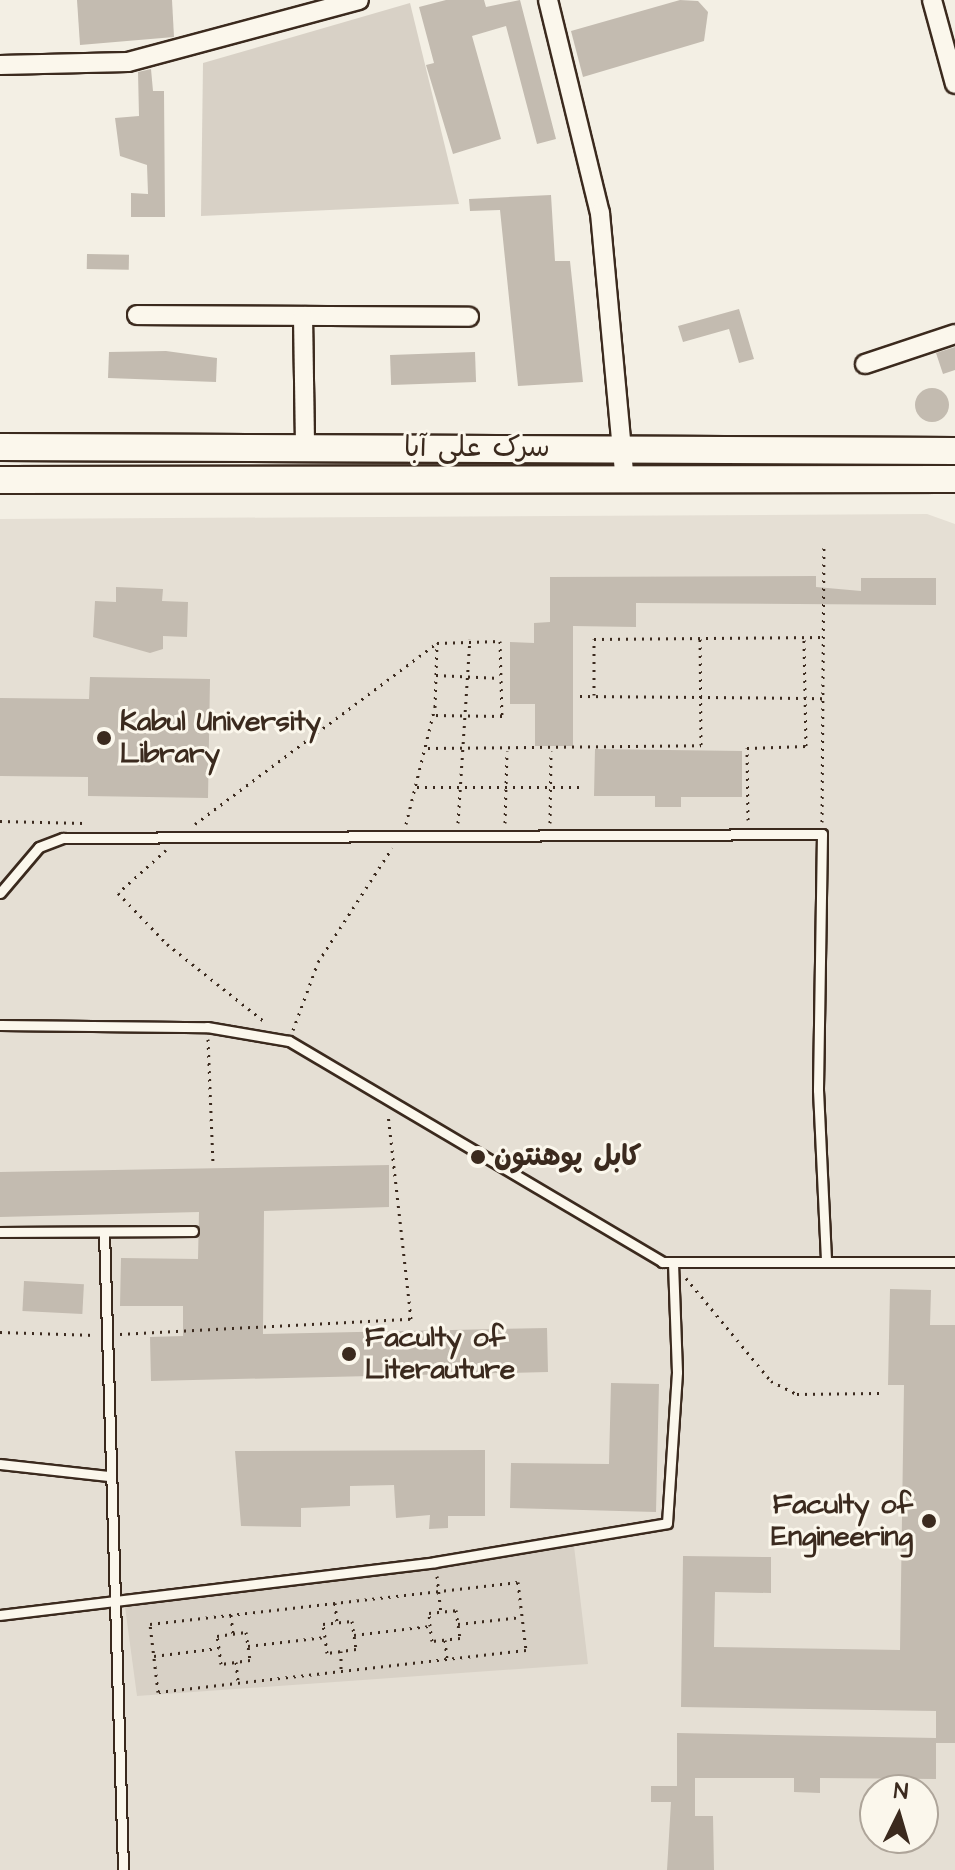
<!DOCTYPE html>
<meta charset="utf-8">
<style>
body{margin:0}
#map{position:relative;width:955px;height:1870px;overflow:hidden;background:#f3efe4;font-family:"Architects Daughter","Playpen Sans Arabic",sans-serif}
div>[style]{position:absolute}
.built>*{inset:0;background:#e5dfd4}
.green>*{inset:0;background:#d8d1c6}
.building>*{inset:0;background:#c3bbb0;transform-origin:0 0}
.round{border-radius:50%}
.path>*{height:3px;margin-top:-1.5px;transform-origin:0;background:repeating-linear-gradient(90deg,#3b2a1e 0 2px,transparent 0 8px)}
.roads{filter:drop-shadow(2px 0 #3b2a1e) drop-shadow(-2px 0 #3b2a1e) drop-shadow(0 2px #3b2a1e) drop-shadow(0 -2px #3b2a1e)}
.lane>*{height:9px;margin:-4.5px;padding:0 4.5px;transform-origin:4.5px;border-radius:4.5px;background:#fbf7ec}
.street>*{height:18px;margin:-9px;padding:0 9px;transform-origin:9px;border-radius:9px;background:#fbf7ec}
.secondary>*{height:26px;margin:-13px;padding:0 13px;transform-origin:13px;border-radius:13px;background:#fbf7ec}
.dots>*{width:22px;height:22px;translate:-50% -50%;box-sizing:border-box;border:4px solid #fbf7ec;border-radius:50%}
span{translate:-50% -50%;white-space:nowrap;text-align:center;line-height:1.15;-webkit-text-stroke:6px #fbf7ec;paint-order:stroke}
.street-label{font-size:28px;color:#3b2a1e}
.poi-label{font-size:28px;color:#3b2a1e;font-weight:700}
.left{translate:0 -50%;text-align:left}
.right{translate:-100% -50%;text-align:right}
.north{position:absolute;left:859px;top:1774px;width:80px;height:80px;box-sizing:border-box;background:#fbf7ec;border:2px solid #aea59a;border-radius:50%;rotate:5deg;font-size:22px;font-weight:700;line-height:32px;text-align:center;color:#3b2a1e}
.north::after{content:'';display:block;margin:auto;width:28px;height:36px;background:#3b2a1e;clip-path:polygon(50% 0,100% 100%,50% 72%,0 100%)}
</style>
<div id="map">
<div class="built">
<i style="clip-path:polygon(evenodd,927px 514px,955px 524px,955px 1870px,0 1870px,0 519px,927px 514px,875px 1790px,923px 1790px,923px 1838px,875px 1838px,875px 1790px)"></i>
</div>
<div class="green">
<i style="clip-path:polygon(410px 3px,459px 204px,201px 216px,203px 63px)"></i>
<i style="clip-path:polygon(574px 1546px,588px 1664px,137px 1696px,125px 1607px)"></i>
</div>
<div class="building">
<i style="clip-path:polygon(77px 0,172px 0,174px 37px,80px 45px)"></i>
<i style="clip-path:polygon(446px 0,484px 0,486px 7px,520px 0,556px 139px,537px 144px,506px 26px,472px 36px,501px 139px,453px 154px,426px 65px,434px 63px,419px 7px)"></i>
<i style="clip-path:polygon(680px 0,698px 1px,708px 12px,704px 41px,583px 77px,571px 31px)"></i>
<i style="clip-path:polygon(151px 69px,153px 91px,164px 91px,165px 217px,131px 217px,131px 193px,148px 194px,147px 165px,120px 156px,115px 118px,139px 116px,138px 72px)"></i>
<i style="clip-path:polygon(551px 195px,555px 261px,570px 261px,583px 382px,518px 386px,500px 210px,470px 211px,469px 199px)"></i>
<i style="left:87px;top:254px;width:42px;height:15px;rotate:1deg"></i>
<i style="clip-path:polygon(739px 309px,754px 359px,739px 363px,729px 329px,683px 342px,678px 326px)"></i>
<i style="clip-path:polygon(955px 347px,955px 370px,943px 374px,936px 353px)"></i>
<i style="clip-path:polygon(166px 351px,217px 358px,216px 382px,108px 378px,109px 352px)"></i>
<i style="left:475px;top:352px;width:30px;height:85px;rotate:88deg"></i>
<i class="round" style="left:915px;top:388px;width:34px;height:34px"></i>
<i style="clip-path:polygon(816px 576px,816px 587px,861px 591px,861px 578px,936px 578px,936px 605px,636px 603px,636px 627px,573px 626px,573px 746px,535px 746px,535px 704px,510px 704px,510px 642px,534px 643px,534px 623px,550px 622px,550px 577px)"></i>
<i style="clip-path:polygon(116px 587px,163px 589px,162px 601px,188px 602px,187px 637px,163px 636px,163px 649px,150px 653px,93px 637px,95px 601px,116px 602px)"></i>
<i style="clip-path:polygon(90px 677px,210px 679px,208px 798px,88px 796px,88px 777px,0 776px,0 698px,89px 699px)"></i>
<i style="clip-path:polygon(595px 749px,742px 751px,742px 797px,681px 797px,681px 807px,655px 807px,655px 796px,594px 796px)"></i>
<i style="clip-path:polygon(389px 1165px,389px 1207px,264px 1211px,263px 1334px,547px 1328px,548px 1372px,151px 1381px,150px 1337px,183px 1336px,183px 1306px,120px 1306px,121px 1258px,198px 1259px,199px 1212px,0 1217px,0 1172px)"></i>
<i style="left:24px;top:1281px;width:60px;height:30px;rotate:3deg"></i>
<i style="clip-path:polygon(890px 1289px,931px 1290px,930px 1325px,955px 1325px,955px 1743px,936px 1743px,936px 1779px,820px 1778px,820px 1793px,794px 1792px,794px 1778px,695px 1778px,695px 1816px,713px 1816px,714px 1870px,667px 1870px,671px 1802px,651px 1802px,651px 1786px,677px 1786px,677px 1733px,936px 1738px,936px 1711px,681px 1707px,683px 1556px,771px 1557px,771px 1593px,715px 1592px,714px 1647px,900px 1650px,904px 1385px,888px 1385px)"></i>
<i style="clip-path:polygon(611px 1383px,659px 1384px,656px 1512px,510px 1508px,511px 1463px,609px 1464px)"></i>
<i style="clip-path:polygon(485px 1450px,485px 1516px,448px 1516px,448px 1528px,429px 1529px,430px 1515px,396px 1518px,394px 1485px,350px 1486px,350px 1506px,301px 1508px,301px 1527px,241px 1526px,235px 1451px)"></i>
</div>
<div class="path">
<i style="left:436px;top:675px;width:64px;rotate:2.7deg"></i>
<i style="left:594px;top:695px;width:56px;rotate:-90deg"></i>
<i style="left:594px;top:639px;width:232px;rotate:-0.5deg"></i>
<i style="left:580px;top:696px;width:244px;rotate:0.5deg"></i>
<i style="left:428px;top:748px;width:273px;rotate:-0.6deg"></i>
<i style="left:701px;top:745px;width:107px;rotate:-90.5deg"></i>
<i style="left:417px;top:787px;width:166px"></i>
<i style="left:748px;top:820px;width:72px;rotate:-90.8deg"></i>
<i style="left:747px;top:748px;width:59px;rotate:-1.9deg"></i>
<i style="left:806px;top:746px;width:109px;rotate:-91.1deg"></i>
<i style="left:0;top:821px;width:84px;rotate:1.4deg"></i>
<i style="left:822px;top:822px;width:275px;rotate:-89.6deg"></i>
<i style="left:458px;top:823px;width:184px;rotate:-86.3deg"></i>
<i style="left:505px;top:823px;width:72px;rotate:-88.4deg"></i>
<i style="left:550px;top:823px;width:72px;rotate:-89.2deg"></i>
<i style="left:195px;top:824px;width:302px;rotate:-36.8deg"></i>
<i style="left:437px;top:643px;width:63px;rotate:-1.8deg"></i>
<i style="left:500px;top:641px;width:75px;rotate:88.5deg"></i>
<i style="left:502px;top:716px;width:69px;rotate:-179.2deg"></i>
<i style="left:406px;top:824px;width:121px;rotate:-76.1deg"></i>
<i style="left:435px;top:707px;width:64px;rotate:-88.2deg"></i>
<i style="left:166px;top:850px;width:64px;rotate:138.1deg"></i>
<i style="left:118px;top:893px;width:71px;rotate:46.1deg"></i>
<i style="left:167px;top:944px;width:125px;rotate:38.5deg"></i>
<i style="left:293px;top:1030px;width:72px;rotate:-69.8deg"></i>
<i style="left:318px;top:962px;width:136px;rotate:-57deg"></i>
<i style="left:208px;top:1039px;width:125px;rotate:87.7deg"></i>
<i style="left:686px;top:1278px;width:134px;rotate:50.5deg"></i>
<i style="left:771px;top:1381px;width:29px;rotate:27deg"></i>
<i style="left:797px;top:1394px;width:82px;rotate:-0.7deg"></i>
<i style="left:0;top:1332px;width:96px;rotate:1.8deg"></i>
<i style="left:120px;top:1334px;width:291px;rotate:-3deg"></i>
<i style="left:411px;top:1319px;width:205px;rotate:-96.4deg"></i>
<i style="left:437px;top:1576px;width:36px;rotate:84deg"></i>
<i style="left:518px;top:1582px;width:68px;rotate:83.3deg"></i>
<i style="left:526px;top:1650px;width:370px;rotate:173.5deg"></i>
<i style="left:158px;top:1692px;width:68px;rotate:-96.7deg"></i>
<i style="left:150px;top:1624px;width:370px;rotate:-6.5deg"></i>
<i style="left:335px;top:1603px;width:20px;rotate:84deg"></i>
<i style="left:231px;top:1615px;width:19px;rotate:84deg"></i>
<i style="left:458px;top:1624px;width:64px;rotate:-6.2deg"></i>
<i style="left:354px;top:1635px;width:77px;rotate:-6.8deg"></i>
<i style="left:430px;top:1626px;width:13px;rotate:-94deg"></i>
<i style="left:429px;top:1613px;width:27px;rotate:-6deg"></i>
<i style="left:456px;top:1610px;width:28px;rotate:82deg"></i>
<i style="left:460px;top:1638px;width:28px;rotate:174deg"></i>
<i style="left:432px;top:1641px;width:15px;rotate:-98deg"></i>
<i style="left:445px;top:1640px;width:19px;rotate:84deg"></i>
<i style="left:248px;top:1646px;width:78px;rotate:-6.7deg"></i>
<i style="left:325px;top:1637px;width:13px;rotate:-99deg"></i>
<i style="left:323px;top:1624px;width:29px;rotate:-6deg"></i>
<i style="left:352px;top:1621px;width:28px;rotate:82deg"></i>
<i style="left:356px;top:1649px;width:29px;rotate:172deg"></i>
<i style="left:327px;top:1653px;width:16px;rotate:-97deg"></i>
<i style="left:341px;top:1651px;width:20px;rotate:90deg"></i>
<i style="left:154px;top:1656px;width:65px;rotate:-7deg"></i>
<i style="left:219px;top:1648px;width:12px;rotate:-99deg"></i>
<i style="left:217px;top:1636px;width:29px;rotate:-8deg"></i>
<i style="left:246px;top:1632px;width:28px;rotate:82deg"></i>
<i style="left:250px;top:1660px;width:29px;rotate:172deg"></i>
<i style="left:221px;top:1664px;width:16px;rotate:-97deg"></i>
<i style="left:236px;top:1662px;width:20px;rotate:84deg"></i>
</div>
<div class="roads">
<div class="lane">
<i style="left:0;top:893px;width:60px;rotate:-49.7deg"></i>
<i style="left:39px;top:847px;width:26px;rotate:-21deg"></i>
<i style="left:63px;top:838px;width:759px;rotate:-0.3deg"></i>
<i style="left:822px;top:834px;width:256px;rotate:90.9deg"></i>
<i style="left:818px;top:1090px;width:170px;rotate:87.3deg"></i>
<i style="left:0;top:1025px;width:207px;rotate:0.6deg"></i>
<i style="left:207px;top:1027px;width:83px;rotate:9.7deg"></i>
<i style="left:289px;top:1041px;width:434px;rotate:30.6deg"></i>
<i style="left:662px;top:1262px;width:293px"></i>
<i style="left:0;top:1232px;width:193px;rotate:-0.3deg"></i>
<i style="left:104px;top:1232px;width:638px;rotate:88.29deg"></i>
<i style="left:0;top:1464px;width:109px;rotate:6.3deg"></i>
<i style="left:0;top:1615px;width:438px;rotate:-6.9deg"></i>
<i style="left:435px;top:1562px;width:235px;rotate:-9.5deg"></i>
<i style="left:667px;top:1523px;width:151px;rotate:-86.2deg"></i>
<i style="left:677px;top:1372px;width:109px;rotate:-92.1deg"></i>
</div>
<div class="street">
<i style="left:548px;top:0;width:219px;rotate:76.3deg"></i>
<i style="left:600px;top:213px;width:268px;rotate:84.7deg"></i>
<i style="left:932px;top:0;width:87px;rotate:74.7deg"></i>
<i style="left:0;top:65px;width:128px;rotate:-1.3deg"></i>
<i style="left:128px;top:62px;width:239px;rotate:-15deg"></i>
<i style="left:137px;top:315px;width:332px;rotate:0.3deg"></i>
<i style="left:303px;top:316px;width:132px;rotate:89.1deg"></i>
<i style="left:865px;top:364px;width:95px;rotate:-18.4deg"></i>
</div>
<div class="secondary">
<i style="left:0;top:447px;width:955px;rotate:0.24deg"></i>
<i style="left:0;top:480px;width:955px;rotate:-0.06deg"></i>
</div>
</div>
<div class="dots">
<i style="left:104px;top:738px;background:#3b2a1e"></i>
<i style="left:478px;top:1157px;background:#3b2a1e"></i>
<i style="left:349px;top:1354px;background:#3b2a1e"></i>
<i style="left:929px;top:1521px;background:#3b2a1e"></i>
</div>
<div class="street-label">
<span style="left:477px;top:448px">سرک علی آبا</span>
</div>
<div class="poi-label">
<span class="left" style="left:120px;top:738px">Kabul University<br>Library</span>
<span class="left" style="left:494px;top:1157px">کابل پوهنتون</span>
<span class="left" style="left:365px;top:1354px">Faculty of<br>Literauture</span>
<span class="right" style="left:913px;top:1521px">Faculty of<br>Engineering</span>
</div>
<div class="north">N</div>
</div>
